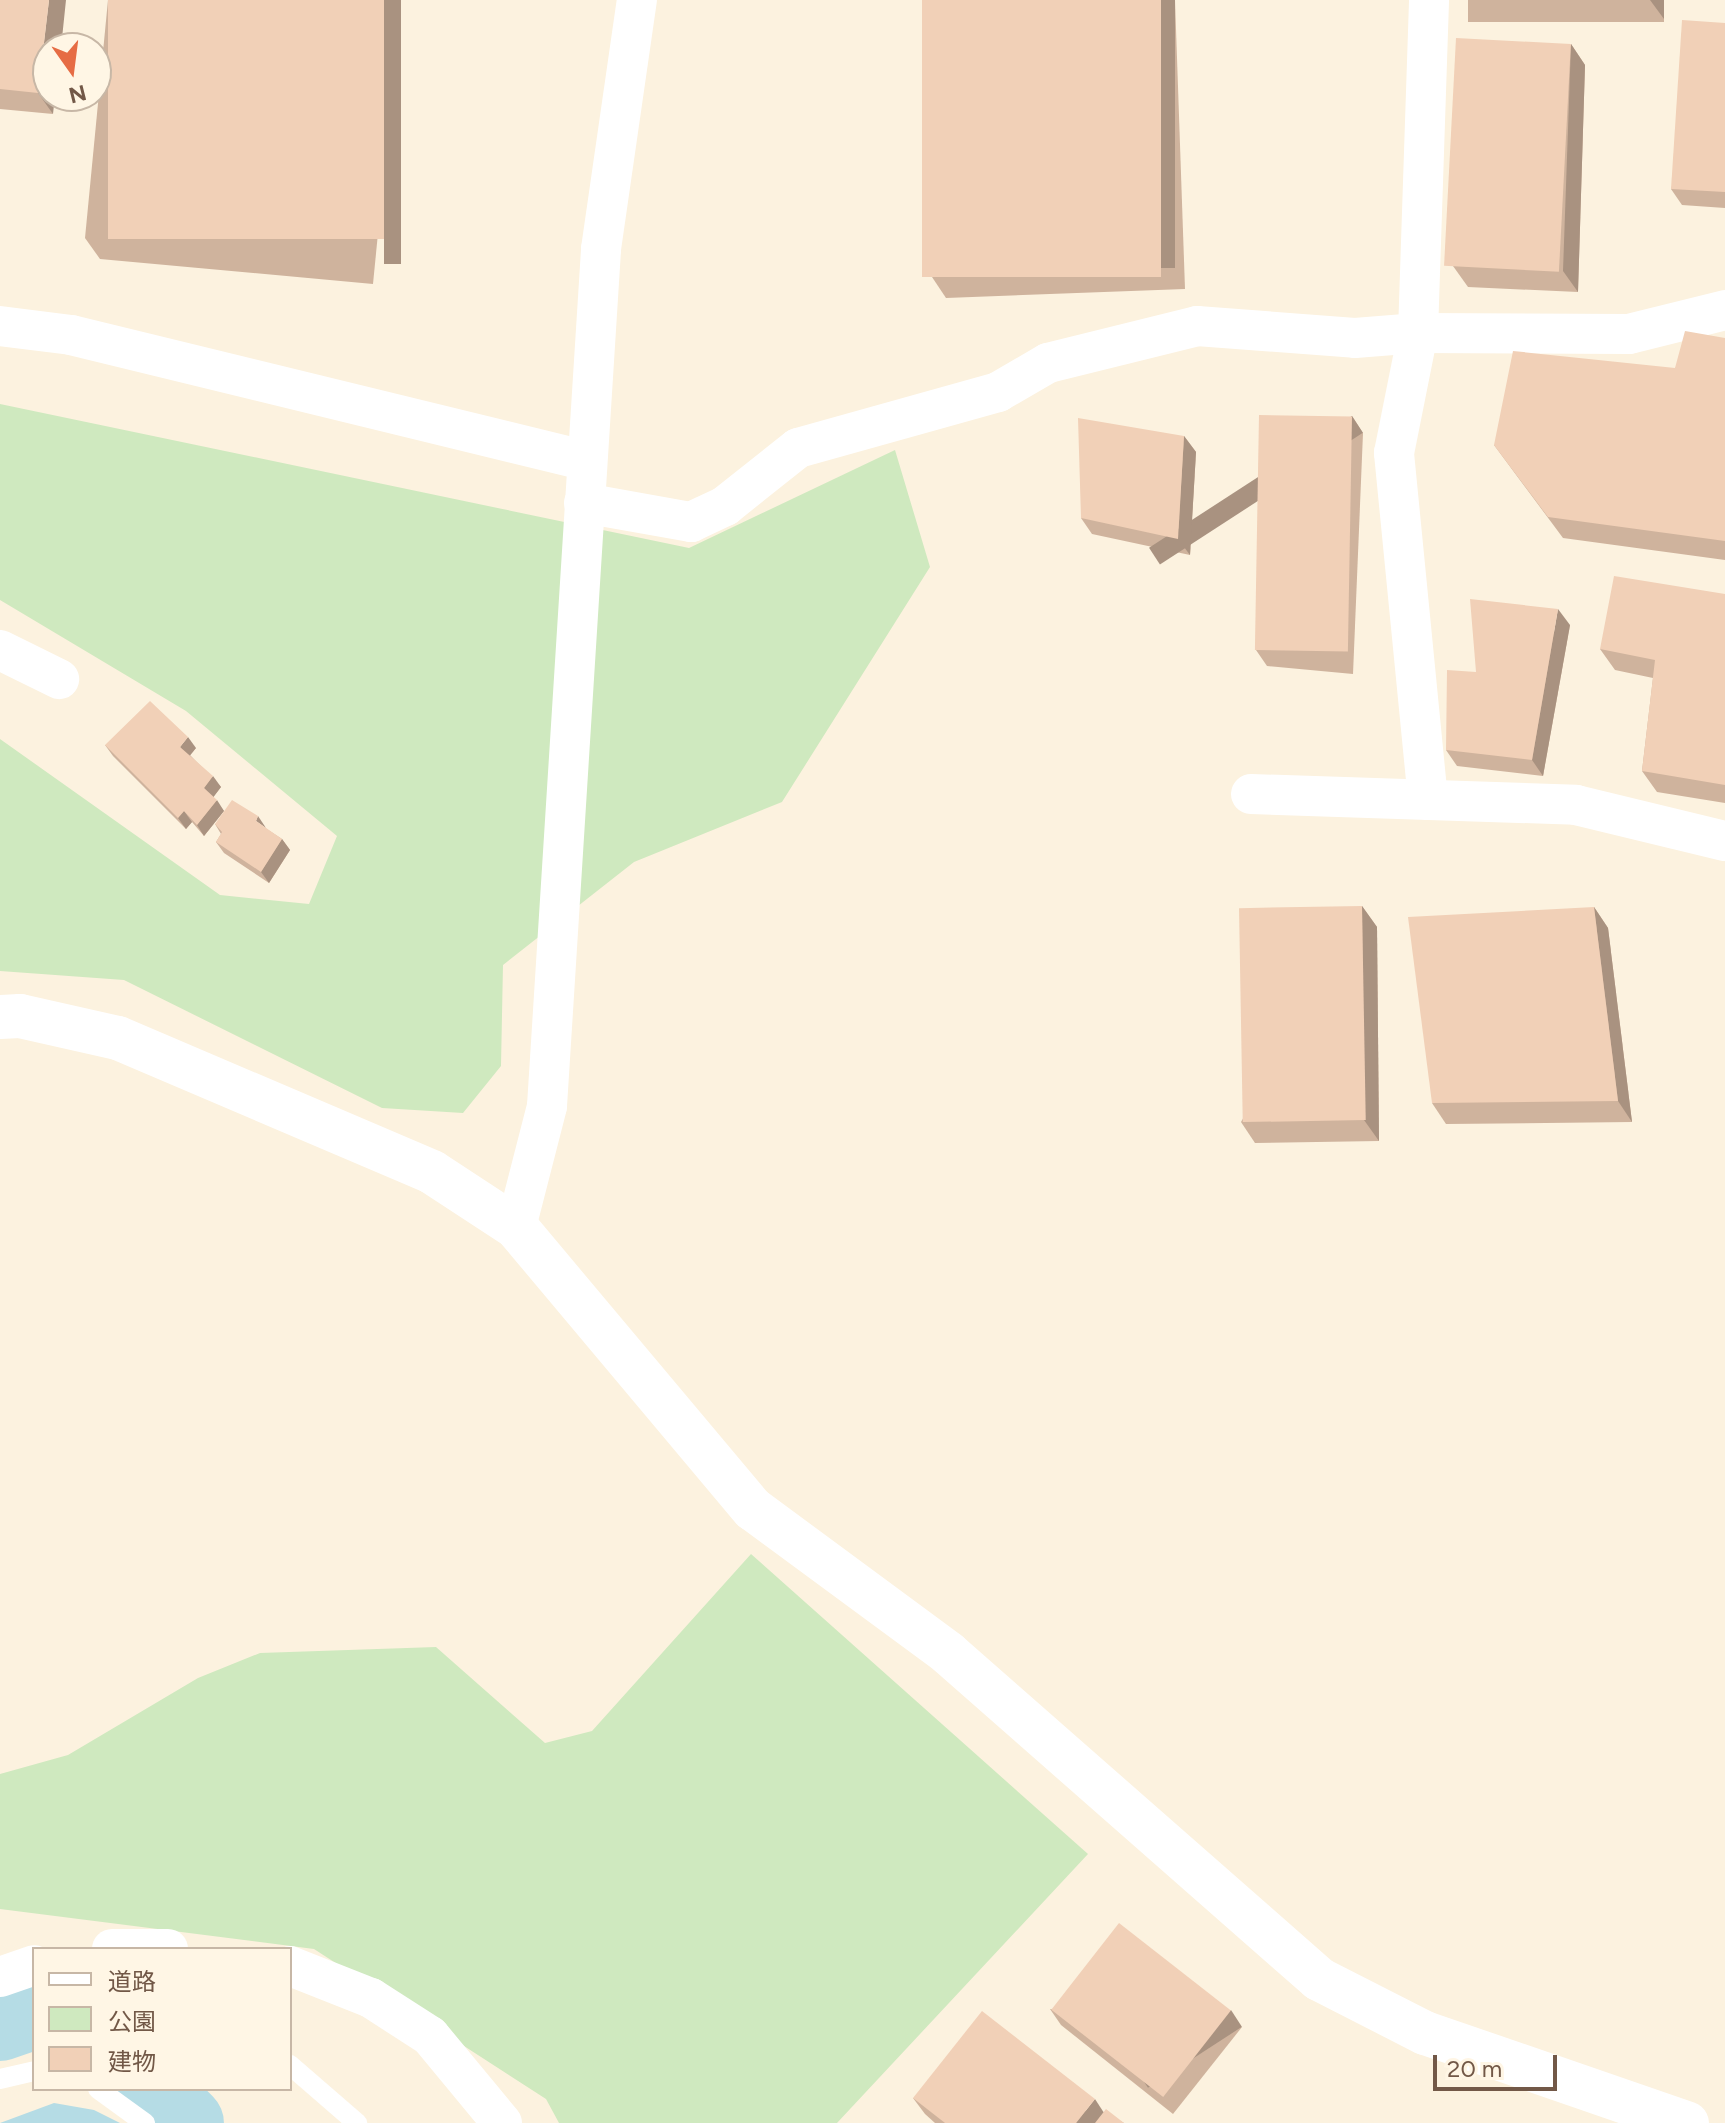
<!DOCTYPE html>
<meta charset="utf-8">
<style>
body{margin:0}
#map{position:relative;width:1725px;height:2123px;overflow:hidden;background:#fcf2df;font-family:Figtree,"Noto Sans JP",sans-serif}
div>[style]{position:absolute}
.green>*{inset:0;background:#cfe9bf}
.water>*{inset:0;background:#b5dce5}
.river>*{height:74px;margin:-37px;padding:0 37px;transform-origin:37px;border-radius:37px;background:#b5dce5}
.lane>*{height:20px;margin:-10px;padding:0 10px;transform-origin:10px;border-radius:10px;background:#fff}
.street>*{height:40px;margin:-20px;padding:0 20px;transform-origin:20px;border-radius:20px;background:#fff}
.secondary>*{height:44px;margin:-22px;padding:0 22px;transform-origin:22px;border-radius:22px;background:#fff}
.wall>*{inset:0;background:#cfb39d;transform-origin:0 0}
.shaded-wall>*{inset:0;background:#a99280;transform-origin:0 0}
.building>*{inset:0;background:#f1d0b7;transform-origin:0 0}
span{translate:-50% -50%;white-space:nowrap;text-align:center;line-height:1.15;-webkit-text-stroke:6px #fff6e5;paint-order:stroke}
.legend{position:absolute;left:32px;top:1947px;width:260px;height:144px;box-sizing:border-box;background:#fff6e5;border:2px solid #c7b7a6;margin:0;padding:10px 14px;list-style:none;font-size:24px;color:#725847}
.legend li{display:flex;align-items:center;gap:16px;height:40px}
.legend b{width:40px;border:2px solid #c7b7a6}
.north{position:absolute;left:32px;top:32px;width:80px;height:80px;box-sizing:border-box;background:#fff6e5;border:2px solid #c7b7a6;border-radius:50%;rotate:166deg;font-size:22px;font-weight:700;line-height:32px;text-align:center;color:#725847}
.north::after{content:'';display:block;margin:auto;width:28px;height:36px;background:#e66c44;clip-path:polygon(50% 0,100% 100%,50% 72%,0 100%)}
.scale{position:absolute;left:1433px;top:2055px;width:124px;height:36px;box-sizing:border-box;border:4px solid #725847;border-top:0;padding-left:10px;font-size:24px;line-height:28px;white-space:nowrap;color:#725847;-webkit-text-stroke:6px #fff6e5;paint-order:stroke}
</style>
<div id="map">
<div class="green">
<i style="clip-path:polygon(0 404px,689px 548px,895px 450px,930px 567px,782px 802px,634px 862px,503px 965px,501px 1066px,463px 1113px,382px 1108px,124px 980px,0 971px,0 739px,220px 895px,309px 904px,337px 836px,186px 711px,0 600px)"></i>
<i style="clip-path:polygon(751px 1554px,1088px 1854px,837px 2123px,559px 2123px,546px 2099px,314px 1949px,0 1909px,0 1774px,68px 1755px,198px 1678px,260px 1653px,436px 1647px,545px 1743px,592px 1731px)"></i>
</div>
<div class="water">
<i style="clip-path:polygon(54px 2103px,94px 2110px,120px 2123px,0 2123px)"></i>
</div>
<div class="river">
<i style="left:0;top:2024px;width:36px;rotate:-19deg"></i>
<i style="left:153px;top:2089px;width:48px;rotate:45deg"></i>
</div>
<div class="lane">
<i style="left:290px;top:2065px;width:89px;rotate:40.9deg"></i>
<i style="left:0;top:2079px;width:35px;rotate:-13deg"></i>
<i style="left:98px;top:2089px;width:58px;rotate:35.9deg"></i>
</div>
<div class="street">
<i style="left:0;top:326px;width:72px;rotate:7.2deg"></i>
<i style="left:71px;top:335px;width:531px;rotate:13.72deg"></i>
<i style="left:584px;top:503px;width:109px;rotate:10.1deg"></i>
<i style="left:691px;top:522px;width:38px;rotate:-25deg"></i>
<i style="left:725px;top:506px;width:93px;rotate:-38.5deg"></i>
<i style="left:798px;top:448px;width:208px;rotate:-15.6deg"></i>
<i style="left:998px;top:392px;width:58px;rotate:-30.1deg"></i>
<i style="left:1048px;top:363px;width:154px;rotate:-13.9deg"></i>
<i style="left:1197px;top:326px;width:158px;rotate:4.3deg"></i>
<i style="left:1355px;top:338px;width:63px;rotate:-4.5deg"></i>
<i style="left:1418px;top:333px;width:211px;rotate:0.3deg"></i>
<i style="left:1629px;top:334px;width:99px;rotate:-14deg"></i>
<i style="left:0;top:650px;width:66px;rotate:26.2deg"></i>
<i style="left:1251px;top:794px;width:325px;rotate:1.9deg"></i>
<i style="left:1576px;top:805px;width:153px;rotate:13.6deg"></i>
<i style="left:1428px;top:800px;width:349px;rotate:-95.6deg"></i>
<i style="left:1394px;top:453px;width:122px;rotate:-78.7deg"></i>
<i style="left:1418px;top:333px;width:333px;rotate:-88.1deg"></i>
<i style="left:516px;top:1227px;width:125px;rotate:-75.6deg"></i>
<i style="left:547px;top:1106px;width:859px;rotate:-86.39deg"></i>
<i style="left:601px;top:249px;width:252px;rotate:-81.8deg"></i>
<i style="left:112px;top:1949px;width:56px"></i>
<i style="left:290px;top:1966px;width:87px;rotate:21.6deg"></i>
<i style="left:371px;top:1998px;width:70px;rotate:32.8deg"></i>
<i style="left:430px;top:2036px;width:113px;rotate:50.4deg"></i>
<i style="left:0;top:1977px;width:36px;rotate:-19deg"></i>
</div>
<div class="secondary">
<i style="left:0;top:1017px;width:20px;rotate:-3deg"></i>
<i style="left:20px;top:1016px;width:100px;rotate:12.7deg"></i>
<i style="left:118px;top:1038px;width:341px;rotate:23.1deg"></i>
<i style="left:432px;top:1172px;width:100px;rotate:33.2deg"></i>
<i style="left:516px;top:1227px;width:368px;rotate:50deg"></i>
<i style="left:753px;top:1509px;width:242px;rotate:36.4deg"></i>
<i style="left:948px;top:1653px;width:494px;rotate:41.3deg"></i>
<i style="left:1319px;top:1979px;width:119px;rotate:27deg"></i>
<i style="left:1425px;top:2033px;width:277px;rotate:19deg"></i>
</div>
<div class="wall">
<i style="clip-path:polygon(0 0,53px 114px,0 109px)"></i>
<i style="clip-path:polygon(108px 0,401px 0,373px 284px,100px 259px,85px 238px)"></i>
<i style="clip-path:polygon(922px 0,1175px 0,1185px 289px,946px 298px,932px 277px)"></i>
<i style="left:1468px;top:0;width:196px;height:22px"></i>
<i style="clip-path:polygon(1725px 23px,1725px 208px,1682px 205px,1671px 189px)"></i>
<i style="clip-path:polygon(1571px 44px,1585px 65px,1578px 292px,1468px 287px,1453px 266px)"></i>
<i style="clip-path:polygon(1725px 338px,1725px 560px,1563px 538px,1494px 445px,1675px 368px)"></i>
<i style="clip-path:polygon(1352px 416px,1363px 433px,1353px 674px,1267px 666px,1256px 650px)"></i>
<i style="clip-path:polygon(1184px 436px,1196px 452px,1190px 555px,1092px 534px,1081px 518px)"></i>
<i style="clip-path:polygon(1725px 594px,1725px 803px,1657px 792px,1642px 771px,1653px 678px,1615px 670px,1600px 649px)"></i>
<i style="clip-path:polygon(1570px 625px,1543px 776px,1457px 766px,1446px 750px,1476px 672px)"></i>
<i style="clip-path:polygon(105px 745px,196px 748px,190px 755px,221px 787px,213px 797px,224px 811px,204px 836px,192px 822px,186px 829px,113px 756px)"></i>
<i style="clip-path:polygon(215px 824px,265px 828px,282px 839px,290px 850px,269px 883px,224px 853px,216px 842px,221px 834px)"></i>
<i style="clip-path:polygon(1362px 906px,1377px 927px,1379px 1141px,1255px 1143px,1241px 1122px)"></i>
<i style="clip-path:polygon(1594px 907px,1608px 928px,1632px 1122px,1446px 1124px,1432px 1103px)"></i>
<i style="clip-path:polygon(1050px 2009px,1242px 2027px,1173px 2114px,1061px 2025px)"></i>
<i style="clip-path:polygon(913px 2098px,1104px 2112px,1124px 2123px,935px 2123px,925px 2114px)"></i>
</div>
<div class="shaded-wall">
<i style="clip-path:polygon(49px 0,66px 0,61px 48px,48px 48px,48px 96px,55px 96px,53px 114px,38px 93px)"></i>
<i style="left:384px;top:0;width:17px;height:264px"></i>
<i style="left:1161px;top:0;width:14px;height:268px"></i>
<i style="clip-path:polygon(1650px 0,1664px 0,1664px 19px)"></i>
<i style="clip-path:polygon(1571px 44px,1585px 65px,1578px 292px,1563px 271px)"></i>
<i style="left:1352px;top:416px;width:20px;height:242px;rotate:57deg"></i>
<i style="clip-path:polygon(1184px 436px,1196px 452px,1190px 555px,1178px 539px)"></i>
<i style="clip-path:polygon(1558px 609px,1570px 625px,1543px 776px,1532px 760px)"></i>
<i style="clip-path:polygon(188px 737px,196px 748px,188px 758px,180px 747px)"></i>
<i style="clip-path:polygon(213px 776px,221px 787px,212px 799px,204px 788px)"></i>
<i style="clip-path:polygon(217px 800px,224px 811px,204px 836px,197px 825px)"></i>
<i style="clip-path:polygon(184px 811px,192px 822px,186px 829px,178px 818px)"></i>
<i style="clip-path:polygon(258px 816px,266px 828px,256px 821px)"></i>
<i style="clip-path:polygon(282px 839px,290px 850px,269px 883px,261px 872px)"></i>
<i style="clip-path:polygon(1362px 906px,1377px 927px,1379px 1141px,1364px 1120px)"></i>
<i style="clip-path:polygon(1594px 907px,1608px 928px,1632px 1122px,1618px 1101px)"></i>
<i style="left:1231px;top:2010px;width:20px;height:112px;rotate:57deg"></i>
<i style="clip-path:polygon(1095px 2099px,1106px 2116px,1100px 2123px,1076px 2123px)"></i>
</div>
<div class="building">
<i style="clip-path:polygon(0 0,49px 0,38px 93px,0 89px)"></i>
<i style="left:108px;top:0;width:276px;height:239px"></i>
<i style="left:922px;top:0;width:239px;height:277px"></i>
<i style="clip-path:polygon(1682px 20px,1725px 23px,1725px 192px,1671px 189px)"></i>
<i style="left:1456px;top:38px;width:115px;height:228px;rotate:3deg"></i>
<i style="clip-path:polygon(1685px 331px,1725px 338px,1725px 541px,1548px 517px,1494px 445px,1513px 351px,1675px 368px)"></i>
<i style="left:1259px;top:415px;width:93px;height:235px;rotate:1deg"></i>
<i style="clip-path:polygon(1078px 418px,1184px 436px,1178px 539px,1081px 518px)"></i>
<i style="clip-path:polygon(1614px 576px,1725px 594px,1725px 785px,1642px 771px,1655px 660px,1600px 649px)"></i>
<i style="clip-path:polygon(1470px 599px,1558px 609px,1532px 760px,1446px 750px,1447px 670px,1476px 672px)"></i>
<i style="clip-path:polygon(150px 701px,188px 737px,180px 747px,213px 776px,204px 788px,217px 800px,197px 825px,184px 811px,178px 818px,105px 745px)"></i>
<i style="clip-path:polygon(232px 800px,258px 816px,256px 821px,282px 839px,261px 872px,216px 842px,222px 832px,215px 824px)"></i>
<i style="left:1362px;top:906px;width:214px;height:123px;rotate:89deg"></i>
<i style="clip-path:polygon(1594px 907px,1618px 1101px,1432px 1103px,1408px 917px)"></i>
<i style="left:1119px;top:1923px;width:142px;height:110px;rotate:38deg"></i>
<i style="clip-path:polygon(982px 2011px,1095px 2099px,1076px 2123px,945px 2123px,913px 2098px)"></i>
<i style="clip-path:polygon(1106px 2109px,1124px 2123px,1095px 2123px)"></i>
</div>
<ul class="legend">
<li><b style="height:10px;background:#fff"></b>道路</li>
<li><b style="height:22px;background:#cfe9bf"></b>公園</li>
<li><b style="height:22px;background:#f1d0b7"></b>建物</li>
</ul>
<div class="north">N</div>
<div class="scale">20 m</div>
</div>
